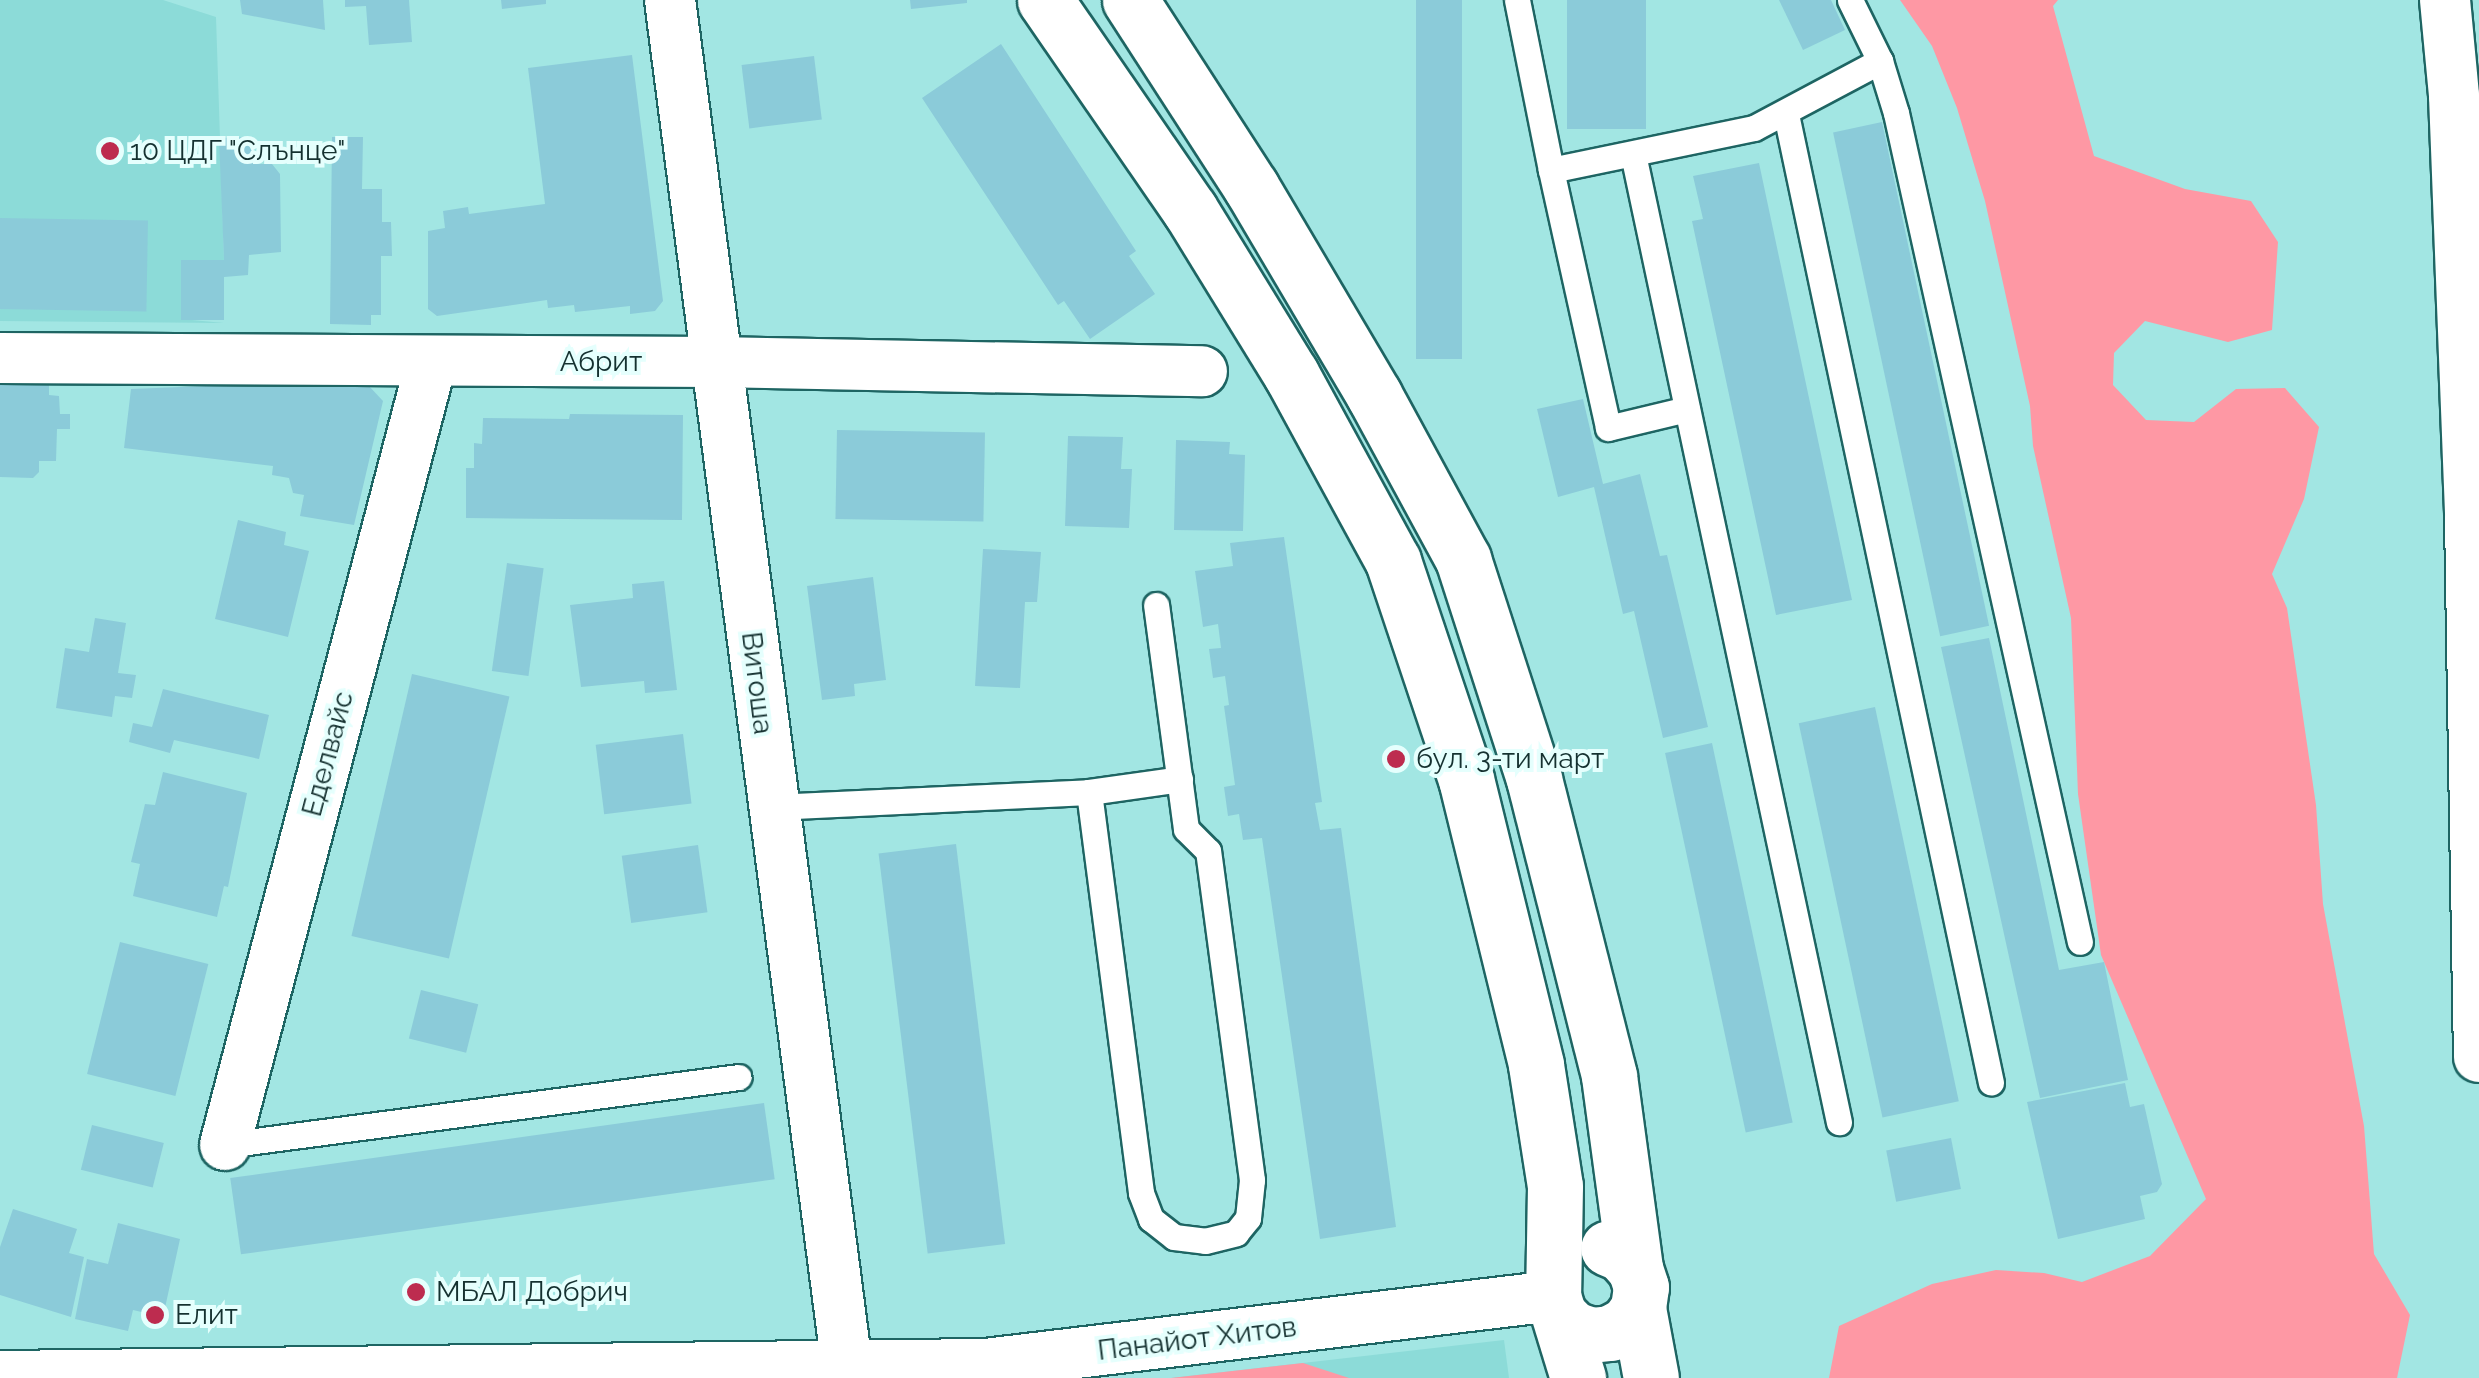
<!DOCTYPE html>
<meta charset="utf-8">
<style>
body{margin:0}
#map{position:relative;width:2479px;height:1378px;overflow:hidden;background:#a2e6e3;font-family:Raleway,sans-serif}
div>[style]{position:absolute}
.built>*{inset:0;background:#8cdbd8}
.green>*{inset:0;background:#fe98a4}
.building>*{inset:0;background:#8bcbd9;transform-origin:0 0}
.roads{filter:drop-shadow(2px 0 #1e6563) drop-shadow(-2px 0 #1e6563) drop-shadow(0 2px #1e6563) drop-shadow(0 -2px #1e6563)}
.lane>*{height:25px;margin:-12.5px;padding:0 12.5px;transform-origin:12.5px;border-radius:12.5px;background:#fff}
.street>*{height:50px;margin:-25px;padding:0 25px;transform-origin:25px;border-radius:25px;background:#fff}
.secondary>*{height:55px;margin:-27.5px;padding:0 27.5px;transform-origin:27.5px;border-radius:27.5px;background:#fff}
.dots>*{width:28px;height:28px;translate:-50% -50%;box-sizing:border-box;border:5px solid #e5fffd;border-radius:50%}
span{translate:-50% -50%;white-space:nowrap;text-align:center;line-height:1.15;-webkit-text-stroke:8px #e5fffd;paint-order:stroke}
.poi-label{font-size:28px;color:#153130}
.left{translate:0 -50%;text-align:left}
.street-label{font-size:28px;color:#153130}
</style>
<div id="map">
<div class="built">
<i style="clip-path:polygon(0 0,163px 0,216px 17px,224px 260px,181px 260px,181px 319px,224px 323px,0 321px)"></i>
<i style="clip-path:polygon(1504px 1340px,1509px 1378px,1171px 1378px)"></i>
</div>
<div class="green">
<i style="clip-path:polygon(1900px 0,2058px 0,2053px 6px,2094px 156px,2185px 189px,2251px 201px,2278px 242px,2272px 330px,2228px 342px,2145px 321px,2114px 353px,2113px 385px,2146px 420px,2194px 422px,2236px 389px,2285px 388px,2319px 427px,2304px 499px,2272px 574px,2287px 608px,2316px 805px,2323px 904px,2364px 1126px,2374px 1254px,2410px 1315px,2397px 1378px,1829px 1378px,1839px 1326px,1932px 1284px,1996px 1270px,2044px 1273px,2082px 1282px,2150px 1256px,2206px 1199px,2101px 955px,2078px 794px,2071px 618px,2033px 446px,2030px 406px,1985px 201px,1957px 108px,1932px 46px)"></i>
<i style="clip-path:polygon(1303px 1363px,1349px 1378px,1171px 1378px)"></i>
</div>
<div class="building">
<i style="clip-path:polygon(240px 0,323px 0,325px 30px,242px 14px)"></i>
<i style="clip-path:polygon(345px 0,409px 0,412px 42px,369px 45px,366px 6px,345px 7px)"></i>
<i style="clip-path:polygon(501px 0,546px 0,546px 4px,502px 9px)"></i>
<i style="clip-path:polygon(910px 0,967px 0,967px 3px,911px 9px)"></i>
<i style="left:1416px;top:0;width:46px;height:359px"></i>
<i style="left:1567px;top:0;width:79px;height:129px"></i>
<i style="clip-path:polygon(1779px 0,1831px 0,1845px 30px,1803px 50px)"></i>
<i style="clip-path:polygon(1001px 44px,1136px 251px,1129px 256px,1155px 294px,1090px 339px,1064px 301px,1058px 305px,922px 98px)"></i>
<i style="clip-path:polygon(632px 55px,663px 301px,655px 311px,630px 314px,630px 306px,575px 312px,574px 305px,548px 308px,547px 300px,437px 316px,428px 309px,428px 231px,445px 228px,443px 211px,468px 207px,469px 214px,545px 204px,528px 68px)"></i>
<i style="left:814px;top:56px;width:64px;height:73px;rotate:83deg"></i>
<i style="left:1882px;top:122px;width:515px;height:50px;rotate:78deg"></i>
<i style="clip-path:polygon(253px 137px,254px 164px,272px 164px,280px 174px,281px 252px,249px 255px,248px 275px,224px 277px,224px 320px,181px 320px,181px 260px,224px 260px,219px 138px)"></i>
<i style="clip-path:polygon(332px 137px,363px 137px,362px 189px,382px 189px,382px 222px,391px 222px,392px 256px,381px 256px,381px 315px,371px 315px,371px 325px,330px 324px)"></i>
<i style="clip-path:polygon(1759px 163px,1852px 600px,1776px 615px,1692px 221px,1703px 219px,1693px 176px)"></i>
<i style="left:0;top:218px;width:148px;height:91px;rotate:1deg"></i>
<i style="clip-path:polygon(0 380px,49px 380px,49px 395px,59px 396px,60px 414px,70px 414px,70px 429px,57px 429px,56px 461px,39px 461px,39px 472px,33px 478px,0 477px)"></i>
<i style="clip-path:polygon(257px 384px,368px 385px,383px 401px,354px 525px,300px 516px,304px 495px,293px 493px,289px 478px,272px 475px,273px 466px,124px 448px,131px 389px)"></i>
<i style="clip-path:polygon(1583px 399px,1603px 484px,1640px 474px,1660px 556px,1667px 555px,1708px 727px,1663px 738px,1634px 611px,1623px 614px,1594px 487px,1558px 497px,1537px 409px)"></i>
<i style="clip-path:polygon(570px 414px,683px 415px,682px 520px,466px 518px,466px 468px,474px 468px,474px 443px,482px 444px,483px 418px,569px 419px)"></i>
<i style="left:837px;top:430px;width:148px;height:89px;rotate:1deg"></i>
<i style="clip-path:polygon(1068px 436px,1123px 437px,1121px 469px,1132px 469px,1129px 528px,1065px 526px)"></i>
<i style="clip-path:polygon(1176px 440px,1230px 442px,1229px 454px,1245px 455px,1243px 531px,1174px 530px)"></i>
<i style="clip-path:polygon(238px 520px,286px 532px,284px 545px,309px 551px,288px 637px,215px 619px)"></i>
<i style="clip-path:polygon(1284px 537px,1322px 802px,1315px 803px,1320px 830px,1341px 828px,1396px 1227px,1320px 1239px,1262px 838px,1243px 840px,1239px 814px,1228px 816px,1224px 787px,1235px 785px,1224px 706px,1229px 705px,1225px 676px,1213px 678px,1209px 649px,1221px 648px,1218px 624px,1203px 627px,1195px 571px,1233px 566px,1230px 543px)"></i>
<i style="clip-path:polygon(983px 549px,1041px 552px,1037px 602px,1025px 602px,1020px 688px,975px 686px)"></i>
<i style="left:507px;top:563px;width:37px;height:109px;rotate:8deg"></i>
<i style="clip-path:polygon(873px 577px,886px 680px,854px 684px,855px 696px,822px 700px,807px 586px)"></i>
<i style="clip-path:polygon(664px 581px,677px 690px,645px 693px,644px 681px,581px 687px,570px 605px,633px 598px,632px 584px)"></i>
<i style="clip-path:polygon(95px 618px,126px 623px,118px 673px,136px 675px,132px 698px,115px 696px,112px 717px,56px 708px,65px 648px,89px 652px)"></i>
<i style="clip-path:polygon(1989px 638px,2059px 970px,2104px 962px,2128px 1080px,2040px 1098px,1941px 647px)"></i>
<i style="left:412px;top:674px;width:100px;height:269px;rotate:13deg"></i>
<i style="clip-path:polygon(163px 689px,269px 715px,259px 759px,174px 740px,170px 753px,129px 742px,133px 723px,152px 727px)"></i>
<i style="left:1875px;top:707px;width:403px;height:78px;rotate:78deg"></i>
<i style="left:683px;top:734px;width:70px;height:88px;rotate:83deg"></i>
<i style="left:1712px;top:743px;width:388px;height:48px;rotate:78deg"></i>
<i style="clip-path:polygon(163px 772px,247px 793px,228px 887px,224px 886px,217px 917px,133px 896px,140px 864px,131px 862px,145px 804px,155px 805px)"></i>
<i style="left:956px;top:844px;width:403px;height:78px;rotate:83deg"></i>
<i style="left:698px;top:845px;width:68px;height:77px;rotate:82deg"></i>
<i style="left:120px;top:942px;width:91px;height:136px;rotate:14deg"></i>
<i style="left:421px;top:990px;width:59px;height:50px;rotate:14deg"></i>
<i style="clip-path:polygon(2125px 1083px,2130px 1107px,2144px 1104px,2162px 1184px,2157px 1192px,2140px 1196px,2145px 1219px,2058px 1239px,2027px 1102px)"></i>
<i style="left:764px;top:1103px;width:77px;height:539px;rotate:82deg"></i>
<i style="left:92px;top:1125px;width:74px;height:46px;rotate:14deg"></i>
<i style="left:1951px;top:1138px;width:52px;height:66px;rotate:79deg"></i>
<i style="clip-path:polygon(13px 1209px,77px 1229px,69px 1253px,84px 1257px,71px 1317px,0 1295px,0 1247px)"></i>
<i style="clip-path:polygon(118px 1223px,180px 1239px,163px 1317px,133px 1310px,128px 1331px,75px 1319px,87px 1259px,108px 1264px)"></i>
</div>
<div class="roads">
<div class="lane">
<i style="left:1517px;top:0;width:173px;rotate:78.7deg"></i>
<i style="left:1551px;top:170px;width:207px;rotate:-11.7deg"></i>
<i style="left:1754px;top:128px;width:143px;rotate:-28deg"></i>
<i style="left:1850px;top:0;width:68px;rotate:63.8deg"></i>
<i style="left:1880px;top:61px;width:54px;rotate:72.9deg"></i>
<i style="left:1896px;top:113px;width:849px;rotate:77.49deg"></i>
<i style="left:1786px;top:114px;width:990px;rotate:78.05deg"></i>
<i style="left:1633px;top:154px;width:990px;rotate:77.99deg"></i>
<i style="left:1551px;top:170px;width:264px;rotate:77.5deg"></i>
<i style="left:1608px;top:428px;width:81px;rotate:-13.5deg"></i>
<i style="left:1089px;top:792px;width:92px;rotate:-8.1deg"></i>
<i style="left:773px;top:807px;width:316px;rotate:-2.7deg"></i>
<i style="left:1089px;top:792px;width:404px;rotate:82.6deg"></i>
<i style="left:1141px;top:1193px;width:28px;rotate:69deg"></i>
<i style="left:1151px;top:1219px;width:29px;rotate:38deg"></i>
<i style="left:1174px;top:1237px;width:31px;rotate:7deg"></i>
<i style="left:1205px;top:1241px;width:32px;rotate:-14deg"></i>
<i style="left:1236px;top:1233px;width:19px;rotate:-51deg"></i>
<i style="left:1248px;top:1218px;width:38px;rotate:-84deg"></i>
<i style="left:1252px;top:1180px;width:332px;rotate:-97.6deg"></i>
<i style="left:1208px;top:851px;width:31px;rotate:-135deg"></i>
<i style="left:1186px;top:829px;width:226px;rotate:-97.6deg"></i>
<i style="left:225px;top:1145px;width:518px;rotate:-7.54deg"></i>
</div>
<div class="street">
<i style="left:670px;top:0;width:1377px;rotate:82.62deg"></i>
<i style="left:2445px;top:0;width:96px;rotate:84.6deg"></i>
<i style="left:2454px;top:96px;width:421px;rotate:87.8deg"></i>
<i style="left:2470px;top:517px;width:540px;rotate:89.05deg"></i>
<i style="left:0;top:358px;width:715px;rotate:0.32deg"></i>
<i style="left:715px;top:362px;width:487px;rotate:1.1deg"></i>
<i style="left:225px;top:1145px;width:809px;rotate:-75.24deg"></i>
<i style="left:0;top:1376px;width:985px;rotate:-0.7deg"></i>
<i style="left:985px;top:1364px;width:572px;rotate:-6.83deg"></i>
</div>
<div class="secondary">
<i style="left:1045px;top:0;width:255px;rotate:55.4deg"></i>
<i style="left:1190px;top:210px;width:193px;rotate:58.4deg"></i>
<i style="left:1291px;top:374px;width:213px;rotate:61.4deg"></i>
<i style="left:1393px;top:561px;width:230px;rotate:71.5deg"></i>
<i style="left:1466px;top:779px;width:294px;rotate:76.2deg"></i>
<i style="left:1536px;top:1065px;width:122px;rotate:81.1deg"></i>
<i style="left:1555px;top:1186px;width:110px;rotate:91deg"></i>
<i style="left:1553px;top:1296px;width:86px;rotate:73deg"></i>
<i style="left:1130px;top:0;width:223px;rotate:57.1deg"></i>
<i style="left:1251px;top:187px;width:242px;rotate:59.4deg"></i>
<i style="left:1374px;top:395px;width:187px;rotate:61.5deg"></i>
<i style="left:1463px;top:559px;width:231px;rotate:72.1deg"></i>
<i style="left:1534px;top:779px;width:306px;rotate:75.8deg"></i>
<i style="left:1609px;top:1076px;width:195px;rotate:82.3deg"></i>
<i style="left:1638px;top:1308px;width:71px;rotate:79.5deg"></i>
<i style="left:1560px;top:1316px;width:18px;rotate:45deg"></i>
<i style="left:1573px;top:1329px;width:19px;rotate:18deg"></i>
<i style="left:1591px;top:1335px;width:19px;rotate:-6deg"></i>
<i style="left:1610px;top:1333px;width:19px;rotate:-28deg"></i>
<i style="left:1627px;top:1324px;width:19px;rotate:-55deg"></i>
<i style="left:1638px;top:1308px;width:21px;rotate:-82deg"></i>
<i style="left:1641px;top:1287px;width:19px;rotate:-108deg"></i>
<i style="left:1635px;top:1269px;width:20px;rotate:-131deg"></i>
<i style="left:1622px;top:1254px;width:15px;rotate:-157deg"></i>
</div>
</div>
<div class="dots">
<i style="left:110px;top:151px;background:#bd2c4f"></i>
<i style="left:1396px;top:759px;background:#bd2c4f"></i>
<i style="left:416px;top:1292px;background:#bd2c4f"></i>
<i style="left:155px;top:1315px;background:#bd2c4f"></i>
</div>
<div class="poi-label">
<span class="left" style="left:130px;top:151px">10 ЦДГ "Слънце"</span>
<span class="left" style="left:1416px;top:759px">бул. 3-ти март</span>
<span class="left" style="left:436px;top:1292px">МБАЛ Добрич</span>
<span class="left" style="left:175px;top:1315px">Елит</span>
</div>
<div class="street-label">
<span style="left:601px;top:362px">Абрит</span>
<span style="left:757px;top:683px;rotate:83deg">Витоша</span>
<span style="left:328px;top:754px;rotate:-75deg">Еделвайс</span>
<span style="left:1197px;top:1339px;rotate:-7deg">Панайот Хитов</span>
</div>
</div>
